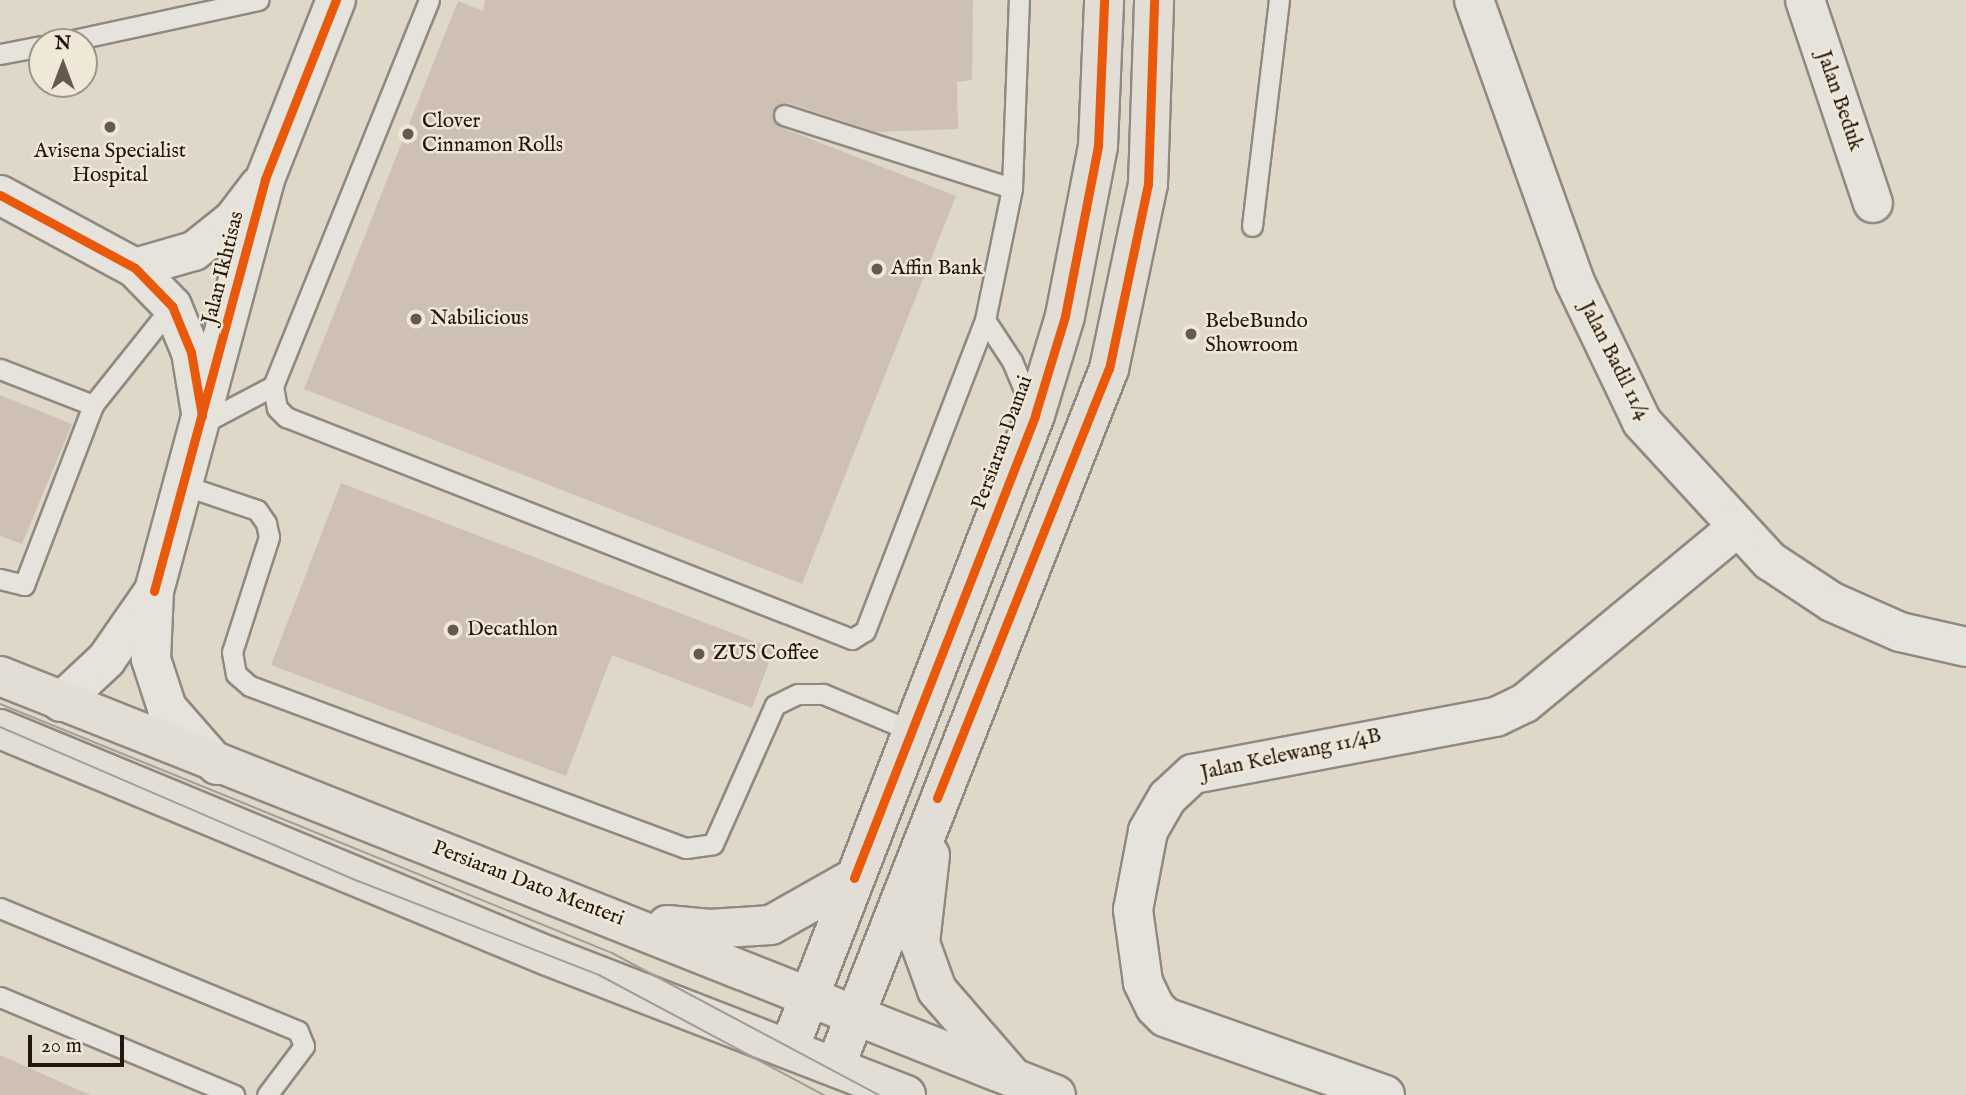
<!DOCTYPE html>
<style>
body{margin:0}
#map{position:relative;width:1966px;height:1095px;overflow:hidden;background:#dfd8c9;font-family:"IM FELL English",serif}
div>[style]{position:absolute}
.building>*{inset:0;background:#cec1b3}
.roads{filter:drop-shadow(2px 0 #8f8980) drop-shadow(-2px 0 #8f8980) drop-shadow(0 2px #8f8980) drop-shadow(0 -2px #8f8980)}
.service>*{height:19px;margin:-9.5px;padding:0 9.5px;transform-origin:9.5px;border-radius:9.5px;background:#e6e3dc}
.minor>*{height:38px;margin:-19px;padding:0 19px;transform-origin:19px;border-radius:19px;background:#e6e3dc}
.primary>*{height:38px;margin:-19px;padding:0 19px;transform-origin:19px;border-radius:19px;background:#e2ded6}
.tram>*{height:2px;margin:-1px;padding:0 1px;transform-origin:1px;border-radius:1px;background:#a29d97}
.cycleway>*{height:9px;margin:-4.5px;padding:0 4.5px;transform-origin:4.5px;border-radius:4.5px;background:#e8590c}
.dots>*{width:19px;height:19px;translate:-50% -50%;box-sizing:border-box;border:4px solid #efe8d7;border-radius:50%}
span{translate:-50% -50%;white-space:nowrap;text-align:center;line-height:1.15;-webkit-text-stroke:5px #efe8d7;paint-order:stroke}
.street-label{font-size:21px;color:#25160e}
.poi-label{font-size:21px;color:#25160e}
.left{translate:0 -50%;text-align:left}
.north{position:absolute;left:28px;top:28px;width:70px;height:70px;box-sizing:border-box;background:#efe8d7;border:2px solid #9e9487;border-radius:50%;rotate:0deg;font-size:19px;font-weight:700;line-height:28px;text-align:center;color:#25160e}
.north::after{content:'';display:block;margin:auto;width:24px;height:32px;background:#665a4f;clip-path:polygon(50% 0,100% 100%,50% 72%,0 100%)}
.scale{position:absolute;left:28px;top:1035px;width:96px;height:32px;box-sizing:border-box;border:4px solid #25160e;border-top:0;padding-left:9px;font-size:21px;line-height:24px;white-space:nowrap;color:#25160e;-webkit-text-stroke:5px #efe8d7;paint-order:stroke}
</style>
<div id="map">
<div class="building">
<i style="clip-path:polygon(485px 0,973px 0,972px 80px,957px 82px,958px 129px,876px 132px,788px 103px,772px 112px,780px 127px,956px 196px,802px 584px,304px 389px,458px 1px,483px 11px)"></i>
<i style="clip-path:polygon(0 395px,72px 424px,22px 544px,0 536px)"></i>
<i style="clip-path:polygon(341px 483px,774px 649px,752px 708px,612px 655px,566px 776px,271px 665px)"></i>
<i style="clip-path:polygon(0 1055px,90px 1095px,0 1095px)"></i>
</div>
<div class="roads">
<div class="service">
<i style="left:429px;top:0;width:416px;rotate:112deg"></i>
<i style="left:273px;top:386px;width:22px;rotate:80deg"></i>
<i style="left:277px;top:408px;width:13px;rotate:45deg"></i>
<i style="left:286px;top:417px;width:608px;rotate:21.42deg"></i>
<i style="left:852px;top:639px;width:15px;rotate:-32deg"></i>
<i style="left:865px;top:631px;width:333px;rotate:-68.9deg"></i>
<i style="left:985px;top:320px;width:135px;rotate:-78.4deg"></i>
<i style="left:1012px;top:188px;width:188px;rotate:-87.9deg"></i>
<i style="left:64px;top:42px;width:199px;rotate:-12.2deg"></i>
<i style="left:0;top:54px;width:43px;rotate:-10.8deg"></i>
<i style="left:784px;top:115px;width:239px;rotate:17.8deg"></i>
<i style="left:1252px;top:226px;width:228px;rotate:-83.2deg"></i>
<i style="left:985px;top:320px;width:49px;rotate:56.6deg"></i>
<i style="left:1012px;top:361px;width:54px;rotate:67.2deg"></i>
<i style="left:0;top:369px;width:100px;rotate:21.2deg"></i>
<i style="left:203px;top:423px;width:79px;rotate:-27.9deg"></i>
<i style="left:183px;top:485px;width:78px;rotate:18.7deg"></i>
<i style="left:257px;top:510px;width:16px;rotate:55deg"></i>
<i style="left:266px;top:523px;width:14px;rotate:78deg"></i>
<i style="left:269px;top:537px;width:121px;rotate:107.8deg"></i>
<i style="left:232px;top:652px;width:22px;rotate:80deg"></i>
<i style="left:236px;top:674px;width:18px;rotate:41deg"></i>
<i style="left:250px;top:686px;width:465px;rotate:20.4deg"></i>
<i style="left:686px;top:848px;width:27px;rotate:-8deg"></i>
<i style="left:713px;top:844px;width:152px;rotate:-66deg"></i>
<i style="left:775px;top:705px;width:25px;rotate:-26deg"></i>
<i style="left:798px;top:694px;width:25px"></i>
<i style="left:823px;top:694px;width:96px;rotate:22.6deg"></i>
<i style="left:0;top:579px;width:25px;rotate:14deg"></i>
<i style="left:24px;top:585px;width:193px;rotate:-69deg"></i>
<i style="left:93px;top:405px;width:127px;rotate:-51.4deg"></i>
<i style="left:0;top:908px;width:322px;rotate:22.4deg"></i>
<i style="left:298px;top:1031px;width:16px;rotate:68deg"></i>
<i style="left:304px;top:1046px;width:61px;rotate:127.1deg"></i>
<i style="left:0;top:997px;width:254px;rotate:22.7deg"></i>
</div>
<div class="minor">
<i style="left:1474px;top:0;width:297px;rotate:70.3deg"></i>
<i style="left:1574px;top:280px;width:157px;rotate:64.4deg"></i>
<i style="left:1642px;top:422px;width:189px;rotate:47.4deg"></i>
<i style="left:1770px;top:561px;width:74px;rotate:33.5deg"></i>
<i style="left:1832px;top:602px;width:74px;rotate:23.8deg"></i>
<i style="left:1900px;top:632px;width:68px;rotate:12.8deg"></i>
<i style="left:1805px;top:0;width:214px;rotate:71.5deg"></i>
<i style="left:0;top:195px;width:153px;rotate:28.4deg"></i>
<i style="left:135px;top:268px;width:53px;rotate:45.8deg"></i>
<i style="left:172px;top:306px;width:50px;rotate:67.6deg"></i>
<i style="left:191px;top:352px;width:56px;rotate:80.7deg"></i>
<i style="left:135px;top:268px;width:61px;rotate:-16.1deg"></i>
<i style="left:194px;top:251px;width:50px;rotate:-38.5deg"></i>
<i style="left:233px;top:220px;width:43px;rotate:-52.6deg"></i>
<i style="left:61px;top:702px;width:62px;rotate:-43deg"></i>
<i style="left:106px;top:660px;width:84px;rotate:-55.2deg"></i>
<i style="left:217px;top:765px;width:76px;rotate:-131.3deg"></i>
<i style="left:167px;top:708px;width:52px;rotate:-108.1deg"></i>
<i style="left:151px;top:659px;width:68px;rotate:-87.5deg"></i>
<i style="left:154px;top:591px;width:427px;rotate:-74.9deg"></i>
<i style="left:265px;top:179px;width:193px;rotate:-68.4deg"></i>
<i style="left:1385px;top:1095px;width:233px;rotate:-160.5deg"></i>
<i style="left:1165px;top:1017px;width:14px;rotate:-135deg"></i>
<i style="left:1155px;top:1007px;width:28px;rotate:-116deg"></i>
<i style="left:1143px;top:982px;width:73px;rotate:-97.9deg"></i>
<i style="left:1133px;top:910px;width:80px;rotate:-79.2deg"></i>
<i style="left:1148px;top:831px;width:39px;rotate:-60deg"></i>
<i style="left:1168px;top:797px;width:34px;rotate:-43deg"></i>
<i style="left:1193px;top:774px;width:308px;rotate:-10.7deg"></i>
<i style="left:1496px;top:717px;width:32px;rotate:-26deg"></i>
<i style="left:1525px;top:703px;width:276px;rotate:-39.6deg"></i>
</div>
<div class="primary">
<i style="left:0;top:676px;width:1136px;rotate:21.64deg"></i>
<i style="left:0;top:729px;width:593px;rotate:22.5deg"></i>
<i style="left:548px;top:956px;width:384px;rotate:21.2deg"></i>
<i style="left:930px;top:855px;width:89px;rotate:96.5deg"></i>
<i style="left:920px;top:943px;width:50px;rotate:70.1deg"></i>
<i style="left:937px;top:990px;width:110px;rotate:49.1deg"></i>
<i style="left:667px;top:925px;width:43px;rotate:5.3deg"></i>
<i style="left:710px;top:929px;width:61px;rotate:-3.8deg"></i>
<i style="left:771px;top:925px;width:95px;rotate:-29.5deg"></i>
<i style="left:789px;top:1049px;width:680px;rotate:-68.79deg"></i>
<i style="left:1035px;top:415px;width:103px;rotate:-73.1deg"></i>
<i style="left:1065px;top:316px;width:173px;rotate:-79deg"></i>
<i style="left:1098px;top:146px;width:146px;rotate:-87.6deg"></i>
<i style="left:835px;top:1067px;width:750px;rotate:-68.57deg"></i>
<i style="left:1109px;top:369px;width:189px;rotate:-78.1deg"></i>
<i style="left:1148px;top:184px;width:184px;rotate:-88.1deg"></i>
</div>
</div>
<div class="tram">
<i style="left:0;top:704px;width:661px;rotate:22.14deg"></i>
<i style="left:612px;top:953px;width:302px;rotate:28deg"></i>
<i style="left:0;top:727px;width:390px;rotate:23.3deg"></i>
<i style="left:358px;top:881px;width:259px;rotate:21.3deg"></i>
<i style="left:599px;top:975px;width:255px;rotate:28.1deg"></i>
</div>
<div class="cycleway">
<i style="left:0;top:195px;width:153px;rotate:28.4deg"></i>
<i style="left:135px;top:268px;width:53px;rotate:45.8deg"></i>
<i style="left:172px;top:306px;width:50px;rotate:67.6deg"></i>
<i style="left:191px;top:352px;width:65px;rotate:80.2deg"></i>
<i style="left:154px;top:591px;width:427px;rotate:-74.9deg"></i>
<i style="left:265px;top:179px;width:193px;rotate:-68.4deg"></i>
<i style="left:937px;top:798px;width:462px;rotate:-68.2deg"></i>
<i style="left:1109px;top:369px;width:189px;rotate:-78.1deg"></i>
<i style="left:1148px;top:184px;width:184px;rotate:-88.1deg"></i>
<i style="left:854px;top:878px;width:497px;rotate:-68.6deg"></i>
<i style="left:1035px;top:415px;width:103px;rotate:-73.1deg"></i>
<i style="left:1065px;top:316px;width:173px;rotate:-79deg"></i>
<i style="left:1098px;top:146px;width:146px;rotate:-87.6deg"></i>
</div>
<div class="dots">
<i style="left:110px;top:127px;background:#665a4f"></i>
<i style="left:408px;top:134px;background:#665a4f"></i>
<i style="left:877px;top:269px;background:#665a4f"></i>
<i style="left:416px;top:319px;background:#665a4f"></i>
<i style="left:1191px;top:334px;background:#665a4f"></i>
<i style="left:453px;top:630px;background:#665a4f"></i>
<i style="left:699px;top:654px;background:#665a4f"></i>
</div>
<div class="street-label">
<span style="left:1839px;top:101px;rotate:71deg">Jalan Beduk</span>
<span style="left:224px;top:268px;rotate:-76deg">Jalan Ikhtisas</span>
<span style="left:1614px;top:361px;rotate:63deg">Jalan Badil 11/4</span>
<span style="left:1003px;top:443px;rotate:-70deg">Persiaran Damai</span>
<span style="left:1291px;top:755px;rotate:-12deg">Jalan Kelewang 11/4B</span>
<span style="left:528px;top:884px;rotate:21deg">Persiaran Dato Menteri</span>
</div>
<div class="poi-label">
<span class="left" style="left:422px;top:134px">Clover<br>Cinnamon Rolls</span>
<span style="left:110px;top:164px">Avisena Specialist<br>Hospital</span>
<span class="left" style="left:891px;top:269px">Affin Bank</span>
<span class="left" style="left:430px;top:319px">Nabilicious</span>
<span class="left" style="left:1205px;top:334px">BebeBundo<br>Showroom</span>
<span class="left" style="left:467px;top:630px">Decathlon</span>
<span class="left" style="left:713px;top:654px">ZUS Coffee</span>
</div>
<div class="north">N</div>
<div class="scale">20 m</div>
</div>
